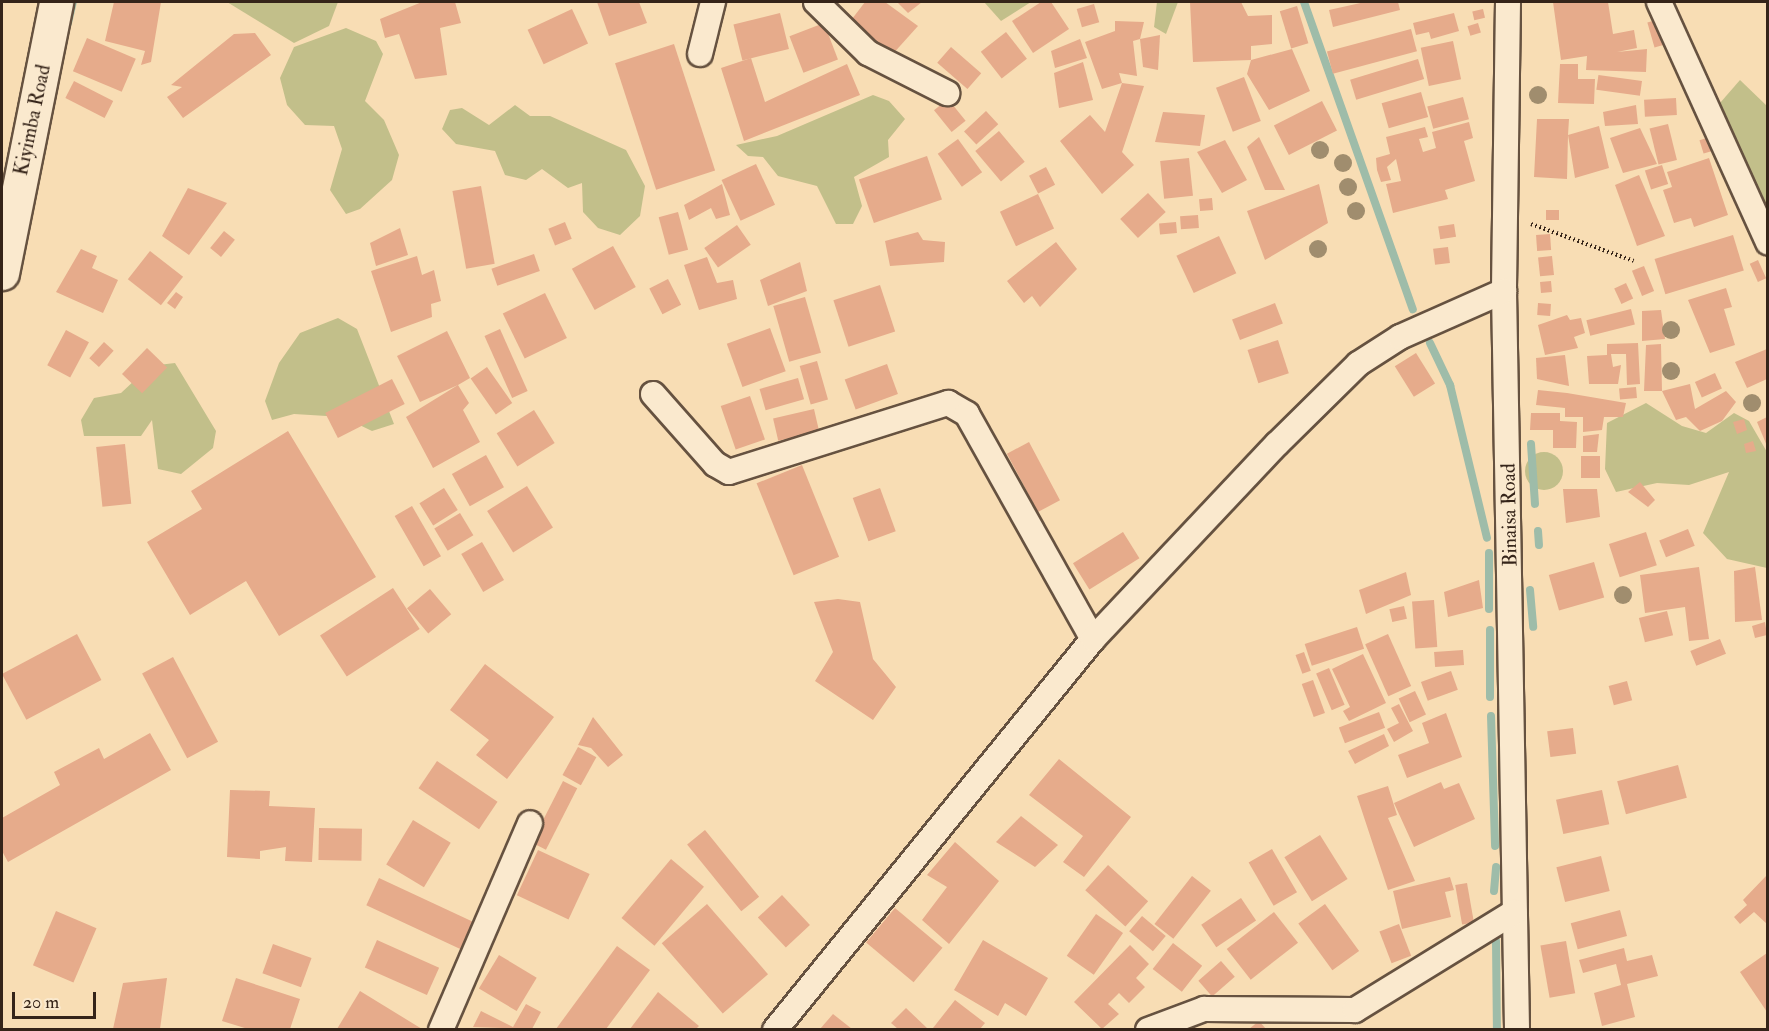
<!DOCTYPE html>
<style>
body{margin:0}
#map{position:relative;width:1769px;height:1031px;overflow:hidden;background:#f8ddb4;font-family:"IM FELL Double Pica",serif}
div>[style]{position:absolute}
.green>*{inset:0;background:#c2bf8a}
.round{border-radius:50%}
.stream>*{height:8px;margin:-4px;padding:0 4px;transform-origin:4px;border-radius:4px;background:#9ebca9}
.building>*{inset:0;background:#e6ab8b;transform-origin:0 0}
.path>*{height:4px;margin-top:-2px;transform-origin:0;background:repeating-linear-gradient(90deg,#352419 0 1.5px,transparent 0 4.5px)}
.roads{filter:drop-shadow(2px 0 #665240) drop-shadow(-2px 0 #665240) drop-shadow(0 2px #665240) drop-shadow(0 -2px #665240)}
.street>*{height:24px;margin:-12px;padding:0 12px;transform-origin:12px;border-radius:12px;background:#fae9ce}
.secondary>*{height:33px;margin:-16.5px;padding:0 16.5px;transform-origin:16.5px;border-radius:16.5px;background:#fae9ce}
.trees>*{width:18px;height:18px;margin:-9px;border-radius:50%;background:#a08d6e}
span{translate:-50% -50%;white-space:nowrap;text-align:center;line-height:1.15;-webkit-text-stroke:5px #fae9ce;paint-order:stroke}
.street-label{font-size:20px;color:#352419}
.frame{position:absolute;inset:0;border:3px solid #352419;pointer-events:none}
.scale{position:absolute;left:12px;top:992px;width:84px;height:27px;box-sizing:border-box;border:3px solid #352419;border-top:0;padding-left:8px;font-size:18px;line-height:21px;white-space:nowrap;color:#352419;-webkit-text-stroke:4px #fae9ce;paint-order:stroke}
</style>
<div id="map">
<div class="green">
<i style="clip-path:polygon(227px 2px,338px 2px,329px 26px,294px 43px)"></i>
<i style="clip-path:polygon(984px 2px,1031px 2px,1001px 21px)"></i>
<i style="clip-path:polygon(1157px 2px,1178px 2px,1166px 34px,1154px 27px)"></i>
<i style="clip-path:polygon(346px 28px,376px 41px,383px 54px,365px 101px,384px 120px,399px 155px,392px 180px,360px 209px,346px 214px,330px 190px,342px 149px,334px 126px,305px 125px,287px 105px,280px 78px,294px 47px)"></i>
<i style="clip-path:polygon(1740px 80px,1767px 106px,1767px 212px,1720px 103px)"></i>
<i style="clip-path:polygon(873px 95px,889px 101px,905px 119px,888px 140px,889px 157px,854px 177px,862px 206px,853px 224px,836px 224px,817px 186px,778px 176px,763px 157px,748px 156px,736px 145px,777px 136px)"></i>
<i style="clip-path:polygon(515px 105px,530px 116px,550px 116px,626px 150px,645px 186px,640px 216px,620px 235px,598px 228px,583px 212px,582px 183px,568px 188px,542px 169px,526px 180px,505px 175px,495px 151px,456px 144px,442px 129px,450px 110px,462px 108px,489px 125px)"></i>
<i style="clip-path:polygon(338px 318px,357px 329px,394px 424px,372px 431px,343px 417px,294px 414px,272px 420px,265px 401px,279px 363px,300px 333px)"></i>
<i style="clip-path:polygon(175px 363px,216px 431px,213px 448px,181px 474px,158px 469px,152px 420px,141px 436px,84px 436px,81px 420px,94px 398px,121px 393px,150px 366px)"></i>
<i style="clip-path:polygon(1646px 403px,1682px 426px,1706px 433px,1734px 413px,1749px 421px,1767px 452px,1767px 568px,1727px 559px,1703px 533px,1729px 472px,1689px 485px,1657px 483px,1616px 492px,1605px 469px,1607px 423px)"></i>
<i class="round" style="left:1525px;top:452px;width:38px;height:38px"></i>
</div>
<div class="stream">
<i style="left:1304px;top:2px;width:326px;rotate:70.5deg"></i>
<i style="left:68px;top:23px;width:22px;rotate:-77deg"></i>
<i style="left:1430px;top:343px;width:47px;rotate:64.5deg"></i>
<i style="left:1450px;top:385px;width:157px;rotate:76.4deg"></i>
<i style="left:1531px;top:444px;width:60px;rotate:86.2deg"></i>
<i style="left:1538px;top:531px;width:14px;rotate:86deg"></i>
<i style="left:1530px;top:590px;width:37px;rotate:85deg"></i>
<i style="left:1489px;top:609px;width:56px;rotate:-90deg"></i>
<i style="left:1490px;top:630px;width:67px;rotate:90deg"></i>
<i style="left:1491px;top:716px;width:130px;rotate:88.2deg"></i>
<i style="left:1494px;top:891px;width:24px;rotate:-85deg"></i>
<i style="left:1496px;top:941px;width:89px;rotate:89.4deg"></i>
</div>
<div class="building">
<i style="clip-path:polygon(114px 2px,161px 2px,151px 62px,141px 65px,145px 51px,105px 41px)"></i>
<i style="clip-path:polygon(422px 2px,455px 2px,461px 23px,440px 28px,447px 75px,415px 79px,399px 34px,385px 38px,380px 19px)"></i>
<i style="clip-path:polygon(597px 2px,639px 2px,647px 23px,609px 36px)"></i>
<i style="clip-path:polygon(865px 2px,885px 2px,918px 26px,891px 56px,852px 19px)"></i>
<i style="clip-path:polygon(897px 2px,922px 2px,908px 13px)"></i>
<i style="clip-path:polygon(1041px 2px,1051px 2px,1069px 29px,1033px 53px,1012px 21px)"></i>
<i style="clip-path:polygon(1190px 2px,1241px 2px,1248px 16px,1272px 15px,1272px 44px,1251px 46px,1251px 60px,1292px 49px,1310px 91px,1269px 110px,1247px 74px,1251px 60px,1193px 62px)"></i>
<i style="clip-path:polygon(1365px 2px,1398px 2px,1400px 10px,1333px 27px,1329px 10px)"></i>
<i style="clip-path:polygon(1553px 2px,1608px 2px,1613px 34px,1634px 30px,1637px 48px,1617px 52px,1647px 49px,1646px 72px,1586px 70px,1587px 56px,1561px 60px)"></i>
<i style="left:1094px;top:4px;width:19px;height:18px;rotate:74deg"></i>
<i style="left:1297px;top:6px;width:39px;height:18px;rotate:73deg"></i>
<i style="left:572px;top:9px;width:38px;height:49px;rotate:65deg"></i>
<i style="left:1483px;top:9px;width:9px;height:11px;rotate:77deg"></i>
<i style="left:780px;top:13px;width:37px;height:48px;rotate:76deg"></i>
<i style="clip-path:polygon(1454px 13px,1459px 31px,1431px 39px,1429px 32px,1416px 35px,1413px 23px)"></i>
<i style="left:1656px;top:20px;width:26px;height:9px;rotate:74deg"></i>
<i style="clip-path:polygon(1115px 21px,1144px 22px,1140px 39px,1133px 41px,1137px 76px,1119px 73px,1122px 83px,1102px 89px,1085px 42px,1115px 31px)"></i>
<i style="left:824px;top:23px;width:39px;height:37px;rotate:69deg"></i>
<i style="left:1478px;top:23px;width:10px;height:11px;rotate:73deg"></i>
<i style="left:1411px;top:29px;width:23px;height:87px;rotate:75deg"></i>
<i style="left:1006px;top:32px;width:34px;height:32px;rotate:52deg"></i>
<i style="clip-path:polygon(255px 33px,271px 55px,183px 118px,167px 97px,182px 87px,171px 85px,234px 34px)"></i>
<i style="clip-path:polygon(1160px 35px,1158px 70px,1143px 67px,1140px 39px)"></i>
<i style="left:87px;top:38px;width:53px;height:36px;rotate:23deg"></i>
<i style="clip-path:polygon(1080px 39px,1087px 58px,1055px 68px,1051px 51px)"></i>
<i style="left:1453px;top:41px;width:39px;height:33px;rotate:78deg"></i>
<i style="left:674px;top:44px;width:133px;height:62px;rotate:72deg"></i>
<i style="left:951px;top:47px;width:40px;height:21px;rotate:41deg"></i>
<i style="clip-path:polygon(751px 58px,765px 102px,847px 64px,860px 95px,744px 141px,721px 68px)"></i>
<i style="left:1418px;top:59px;width:21px;height:71px;rotate:73deg"></i>
<i style="clip-path:polygon(1083px 62px,1093px 100px,1059px 108px,1054px 73px)"></i>
<i style="clip-path:polygon(1560px 64px,1578px 64px,1578px 79px,1595px 79px,1594px 104px,1558px 103px)"></i>
<i style="left:1244px;top:77px;width:47px;height:30px;rotate:69deg"></i>
<i style="left:74px;top:81px;width:44px;height:19px;rotate:27deg"></i>
<i style="left:1642px;top:81px;width:15px;height:44px;rotate:98deg"></i>
<i style="clip-path:polygon(1122px 83px,1144px 86px,1122px 152px,1134px 165px,1102px 194px,1060px 141px,1090px 115px,1105px 132px)"></i>
<i style="left:1421px;top:92px;width:26px;height:41px;rotate:74deg"></i>
<i style="left:1463px;top:97px;width:23px;height:37px;rotate:75deg"></i>
<i style="left:1676px;top:98px;width:17px;height:32px;rotate:87deg"></i>
<i style="left:948px;top:99px;width:28px;height:18px;rotate:51deg"></i>
<i style="left:1322px;top:101px;width:33px;height:54px;rotate:63deg"></i>
<i style="clip-path:polygon(1636px 105px,1638px 124px,1605px 126px,1603px 112px)"></i>
<i style="left:986px;top:111px;width:18px;height:30px;rotate:47deg"></i>
<i style="clip-path:polygon(1163px 112px,1205px 115px,1200px 146px,1155px 142px)"></i>
<i style="clip-path:polygon(1537px 119px,1569px 119px,1568px 135px,1599px 126px,1609px 168px,1575px 178px,1568px 135px,1567px 179px,1534px 177px)"></i>
<i style="clip-path:polygon(1469px 122px,1473px 138px,1464px 141px,1475px 181px,1445px 190px,1448px 199px,1393px 213px,1386px 184px,1401px 181px,1396px 159px,1387px 167px,1391px 180px,1381px 182px,1377px 170px,1376px 158px,1390px 154px,1386px 137px,1425px 127px,1428px 137px,1419px 139px,1423px 152px,1436px 148px,1432px 132px)"></i>
<i style="left:1668px;top:124px;width:37px;height:19px;rotate:76deg"></i>
<i style="clip-path:polygon(1640px 128px,1657px 164px,1623px 173px,1610px 138px)"></i>
<i style="left:999px;top:131px;width:40px;height:31px;rotate:50deg"></i>
<i style="clip-path:polygon(1259px 137px,1285px 190px,1265px 190px,1247px 147px)"></i>
<i style="left:1710px;top:137px;width:14px;height:11px;rotate:73deg"></i>
<i style="left:958px;top:139px;width:41px;height:25px;rotate:54deg"></i>
<i style="clip-path:polygon(1225px 140px,1247px 180px,1222px 193px,1197px 152px)"></i>
<i style="left:927px;top:156px;width:46px;height:72px;rotate:71deg"></i>
<i style="left:1189px;top:158px;width:38px;height:29px;rotate:84deg"></i>
<i style="clip-path:polygon(1709px 158px,1728px 215px,1694px 227px,1691px 218px,1674px 223px,1663px 190px,1672px 187px,1667px 172px)"></i>
<i style="left:756px;top:164px;width:45px;height:38px;rotate:65deg"></i>
<i style="left:1662px;top:165px;width:20px;height:18px;rotate:72deg"></i>
<i style="left:1046px;top:167px;width:20px;height:19px;rotate:63deg"></i>
<i style="clip-path:polygon(1639px 175px,1665px 236px,1637px 246px,1615px 185px)"></i>
<i style="clip-path:polygon(722px 184px,730px 215px,716px 219px,711px 208px,689px 220px,684px 205px)"></i>
<i style="clip-path:polygon(1319px 184px,1328px 223px,1265px 260px,1247px 211px)"></i>
<i style="left:481px;top:186px;width:79px;height:29px;rotate:80deg"></i>
<i style="clip-path:polygon(188px 188px,227px 203px,189px 255px,162px 236px)"></i>
<i style="left:1148px;top:193px;width:26px;height:38px;rotate:47deg"></i>
<i style="left:1038px;top:194px;width:38px;height:42px;rotate:65deg"></i>
<i style="left:1212px;top:198px;width:12px;height:13px;rotate:85deg"></i>
<i style="left:1546px;top:210px;width:13px;height:10px"></i>
<i style="left:678px;top:212px;width:39px;height:20px;rotate:75deg"></i>
<i style="left:1198px;top:215px;width:13px;height:18px;rotate:86deg"></i>
<i style="left:565px;top:222px;width:18px;height:18px;rotate:68deg"></i>
<i style="left:1176px;top:222px;width:11px;height:17px;rotate:85deg"></i>
<i style="left:1454px;top:224px;width:13px;height:16px;rotate:81deg"></i>
<i style="left:737px;top:225px;width:24px;height:40px;rotate:55deg"></i>
<i style="clip-path:polygon(400px 228px,408px 255px,376px 266px,370px 243px)"></i>
<i style="left:224px;top:231px;width:14px;height:22px;rotate:39deg"></i>
<i style="clip-path:polygon(918px 232px,923px 240px,945px 242px,944px 262px,890px 266px,885px 241px)"></i>
<i style="left:1550px;top:234px;width:16px;height:14px;rotate:86deg"></i>
<i style="left:1733px;top:235px;width:37px;height:82px;rotate:73deg"></i>
<i style="left:1219px;top:236px;width:41px;height:47px;rotate:65deg"></i>
<i style="clip-path:polygon(1056px 242px,1077px 269px,1040px 307px,1032px 296px,1024px 303px,1007px 281px)"></i>
<i style="left:613px;top:246px;width:47px;height:47px;rotate:61deg"></i>
<i style="left:1448px;top:247px;width:16px;height:15px;rotate:83deg"></i>
<i style="clip-path:polygon(81px 249px,97px 256px,92px 268px,118px 280px,103px 313px,56px 292px)"></i>
<i style="left:150px;top:251px;width:42px;height:36px;rotate:38deg"></i>
<i style="left:534px;top:254px;width:18px;height:45px;rotate:71deg"></i>
<i style="clip-path:polygon(417px 256px,422px 275px,434px 270px,441px 301px,431px 304px,432px 317px,391px 332px,371px 271px)"></i>
<i style="left:1552px;top:256px;width:19px;height:14px;rotate:84deg"></i>
<i style="clip-path:polygon(707px 257px,717px 283px,733px 280px,737px 299px,699px 310px,684px 265px)"></i>
<i style="left:1758px;top:260px;width:20px;height:9px;rotate:66deg"></i>
<i style="clip-path:polygon(800px 262px,807px 291px,768px 306px,760px 280px)"></i>
<i style="left:1644px;top:266px;width:27px;height:13px;rotate:68deg"></i>
<i style="left:668px;top:279px;width:29px;height:21px;rotate:63deg"></i>
<i style="left:1551px;top:281px;width:11px;height:11px;rotate:85deg"></i>
<i style="left:1626px;top:283px;width:17px;height:13px;rotate:65deg"></i>
<i style="left:880px;top:285px;width:49px;height:49px;rotate:72deg"></i>
<i style="clip-path:polygon(1726px 288px,1732px 307px,1724px 309px,1735px 345px,1710px 353px,1688px 300px)"></i>
<i style="clip-path:polygon(176px 292px,183px 297px,175px 309px,167px 303px)"></i>
<i style="left:545px;top:293px;width:50px;height:47px;rotate:64deg"></i>
<i style="left:805px;top:297px;width:58px;height:33px;rotate:74deg"></i>
<i style="left:1275px;top:303px;width:22px;height:46px;rotate:69deg"></i>
<i style="left:1538px;top:303px;width:13px;height:12px;rotate:4deg"></i>
<i style="left:1631px;top:309px;width:16px;height:46px;rotate:76deg"></i>
<i style="clip-path:polygon(1661px 310px,1665px 339px,1642px 341px,1642px 311px)"></i>
<i style="clip-path:polygon(1567px 315px,1570px 320px,1581px 318px,1585px 333px,1574px 337px,1578px 348px,1545px 355px,1538px 325px)"></i>
<i style="left:770px;top:328px;width:46px;height:46px;rotate:70deg"></i>
<i style="left:500px;top:329px;width:68px;height:17px;rotate:66deg"></i>
<i style="left:66px;top:330px;width:26px;height:40px;rotate:28deg"></i>
<i style="clip-path:polygon(447px 331px,470px 378px,458px 385px,469px 403px,463px 410px,480px 442px,433px 468px,406px 417px,458px 385px,420px 402px,397px 356px)"></i>
<i style="left:1278px;top:340px;width:35px;height:32px;rotate:72deg"></i>
<i style="left:104px;top:342px;width:13px;height:22px;rotate:42deg"></i>
<i style="clip-path:polygon(1638px 343px,1640px 384px,1627px 385px,1626px 354px,1611px 354px,1613px 367px,1621px 365px,1618px 384px,1589px 384px,1587px 356px,1607px 355px,1607px 344px)"></i>
<i style="clip-path:polygon(1661px 344px,1662px 391px,1690px 384px,1695px 409px,1726px 391px,1736px 402px,1722px 421px,1700px 431px,1686px 417px,1676px 420px,1662px 391px,1644px 391px,1646px 345px)"></i>
<i style="left:147px;top:348px;width:28px;height:36px;rotate:44deg"></i>
<i style="clip-path:polygon(1767px 349px,1767px 379px,1747px 388px,1735px 362px)"></i>
<i style="left:1416px;top:353px;width:36px;height:25px;rotate:58deg"></i>
<i style="clip-path:polygon(1565px 355px,1569px 386px,1537px 379px,1536px 358px)"></i>
<i style="left:817px;top:361px;width:40px;height:18px;rotate:74deg"></i>
<i style="left:887px;top:364px;width:32px;height:45px;rotate:70deg"></i>
<i style="left:487px;top:367px;width:44px;height:20px;rotate:55deg"></i>
<i style="left:1715px;top:373px;width:17px;height:22px;rotate:66deg"></i>
<i style="left:798px;top:378px;width:22px;height:40px;rotate:74deg"></i>
<i style="left:392px;top:379px;width:28px;height:75px;rotate:63deg"></i>
<i style="left:1636px;top:387px;width:11px;height:17px;rotate:85deg"></i>
<i style="clip-path:polygon(1538px 390px,1567px 393px,1626px 403px,1623px 417px,1604px 417px,1602px 430px,1583px 432px,1583px 417px,1565px 417px,1565px 408px,1536px 405px)"></i>
<i style="left:750px;top:396px;width:46px;height:31px;rotate:71deg"></i>
<i style="left:814px;top:409px;width:23px;height:42px;rotate:77deg"></i>
<i style="left:534px;top:410px;width:39px;height:44px;rotate:58deg"></i>
<i style="clip-path:polygon(1531px 413px,1560px 413px,1560px 421px,1577px 422px,1576px 448px,1553px 448px,1553px 430px,1530px 430px)"></i>
<i style="clip-path:polygon(1767px 417px,1767px 446px,1757px 422px)"></i>
<i style="clip-path:polygon(1744px 419px,1747px 430px,1737px 434px,1733px 422px)"></i>
<i style="clip-path:polygon(288px 431px,376px 577px,279px 636px,246px 581px,190px 615px,147px 542px,202px 509px,191px 491px)"></i>
<i style="clip-path:polygon(1599px 434px,1597px 452px,1583px 452px,1583px 436px)"></i>
<i style="clip-path:polygon(1753px 441px,1756px 451px,1746px 453px,1744px 444px)"></i>
<i style="left:1029px;top:442px;width:66px;height:25px;rotate:62deg"></i>
<i style="left:125px;top:444px;width:60px;height:29px;rotate:84deg"></i>
<i style="left:486px;top:455px;width:37px;height:39px;rotate:61deg"></i>
<i style="left:1600px;top:456px;width:22px;height:19px;rotate:90deg"></i>
<i style="left:802px;top:465px;width:99px;height:49px;rotate:68deg"></i>
<i style="clip-path:polygon(1640px 482px,1655px 500px,1648px 507px,1628px 492px)"></i>
<i style="left:527px;top:486px;width:49px;height:47px;rotate:58deg"></i>
<i style="left:444px;top:488px;width:26px;height:29px;rotate:58deg"></i>
<i style="left:880px;top:488px;width:46px;height:29px;rotate:70deg"></i>
<i style="clip-path:polygon(1563px 489px,1597px 489px,1600px 517px,1566px 523px)"></i>
<i style="left:412px;top:506px;width:58px;height:20px;rotate:60deg"></i>
<i style="left:460px;top:513px;width:26px;height:30px;rotate:59deg"></i>
<i style="left:1688px;top:529px;width:18px;height:31px;rotate:68deg"></i>
<i style="left:1123px;top:532px;width:31px;height:59px;rotate:58deg"></i>
<i style="left:1646px;top:532px;width:35px;height:39px;rotate:72deg"></i>
<i style="left:482px;top:542px;width:44px;height:24px;rotate:60deg"></i>
<i style="left:1594px;top:562px;width:37px;height:47px;rotate:74deg"></i>
<i style="clip-path:polygon(1699px 567px,1709px 639px,1689px 641px,1685px 607px,1645px 613px,1640px 575px)"></i>
<i style="clip-path:polygon(1755px 567px,1762px 620px,1735px 622px,1734px 571px)"></i>
<i style="clip-path:polygon(1406px 572px,1411px 595px,1366px 614px,1359px 590px)"></i>
<i style="clip-path:polygon(1479px 580px,1483px 608px,1448px 617px,1444px 592px)"></i>
<i style="left:393px;top:588px;width:49px;height:87px;rotate:57deg"></i>
<i style="left:430px;top:589px;width:33px;height:30px;rotate:50deg"></i>
<i style="clip-path:polygon(838px 599px,860px 602px,873px 659px,896px 687px,873px 720px,815px 681px,833px 652px,814px 602px)"></i>
<i style="left:1434px;top:600px;width:47px;height:22px;rotate:86deg"></i>
<i style="left:1404px;top:606px;width:13px;height:15px;rotate:77deg"></i>
<i style="left:1667px;top:611px;width:25px;height:29px;rotate:76deg"></i>
<i style="clip-path:polygon(1765px 622px,1767px 635px,1755px 638px,1752px 626px)"></i>
<i style="left:1357px;top:627px;width:23px;height:55px;rotate:72deg"></i>
<i style="left:77px;top:634px;width:52px;height:85px;rotate:62deg"></i>
<i style="left:1388px;top:634px;width:57px;height:25px;rotate:66deg"></i>
<i style="left:1720px;top:639px;width:16px;height:32px;rotate:68deg"></i>
<i style="left:1463px;top:650px;width:15px;height:29px;rotate:86deg"></i>
<i style="left:1304px;top:652px;width:20px;height:9px;rotate:70deg"></i>
<i style="clip-path:polygon(1363px 654px,1386px 703px,1349px 721px,1343px 711px,1350px 707px,1332px 669px)"></i>
<i style="left:173px;top:657px;width:96px;height:35px;rotate:62deg"></i>
<i style="clip-path:polygon(485px 664px,554px 717px,507px 779px,476px 755px,489px 740px,450px 710px)"></i>
<i style="left:1329px;top:668px;width:40px;height:14px;rotate:67deg"></i>
<i style="left:1451px;top:671px;width:20px;height:32px;rotate:70deg"></i>
<i style="left:1313px;top:680px;width:35px;height:12px;rotate:70deg"></i>
<i style="left:1627px;top:681px;width:20px;height:19px;rotate:75deg"></i>
<i style="left:1415px;top:691px;width:26px;height:18px;rotate:65deg"></i>
<i style="clip-path:polygon(1399px 704px,1413px 731px,1394px 742px,1387px 729px,1399px 723px,1391px 708px)"></i>
<i style="left:1379px;top:712px;width:17px;height:43px;rotate:69deg"></i>
<i style="clip-path:polygon(1446px 713px,1462px 757px,1407px 778px,1398px 755px,1429px 743px,1422px 723px)"></i>
<i style="clip-path:polygon(593px 717px,623px 755px,608px 767px,591px 748px,578px 745px)"></i>
<i style="left:1573px;top:728px;width:26px;height:26px;rotate:83deg"></i>
<i style="clip-path:polygon(150px 733px,171px 770px,8px 862px,2px 851px,2px 818px,60px 785px,54px 772px,99px 748px,104px 759px)"></i>
<i style="clip-path:polygon(1384px 734px,1389px 746px,1355px 764px,1348px 751px)"></i>
<i style="left:578px;top:747px;width:21px;height:32px;rotate:29deg"></i>
<i style="clip-path:polygon(1059px 759px,1131px 817px,1084px 877px,1063px 862px,1083px 836px,1029px 795px)"></i>
<i style="left:437px;top:761px;width:73px;height:33px;rotate:34deg"></i>
<i style="left:1678px;top:765px;width:34px;height:63px;rotate:75deg"></i>
<i style="left:563px;top:781px;width:16px;height:69px;rotate:27deg"></i>
<i style="clip-path:polygon(1441px 782px,1444px 789px,1459px 783px,1475px 819px,1414px 847px,1394px 803px)"></i>
<i style="clip-path:polygon(1388px 786px,1397px 815px,1388px 818px,1415px 881px,1388px 890px,1357px 796px)"></i>
<i style="clip-path:polygon(230px 790px,270px 791px,269px 806px,315px 808px,312px 862px,285px 861px,286px 847px,260px 851px,260px 859px,227px 857px)"></i>
<i style="left:1602px;top:790px;width:35px;height:47px;rotate:78deg"></i>
<i style="clip-path:polygon(1021px 816px,1058px 845px,1035px 867px,996px 842px)"></i>
<i style="left:413px;top:820px;width:44px;height:52px;rotate:31deg"></i>
<i style="left:319px;top:828px;width:43px;height:32px;rotate:1deg"></i>
<i style="left:705px;top:830px;width:86px;height:23px;rotate:51deg"></i>
<i style="left:1320px;top:835px;width:52px;height:42px;rotate:58deg"></i>
<i style="clip-path:polygon(955px 842px,999px 881px,949px 944px,922px 920px,947px 887px,927px 875px)"></i>
<i style="left:1272px;top:849px;width:50px;height:27px;rotate:60deg"></i>
<i style="left:538px;top:850px;width:57px;height:50px;rotate:25deg"></i>
<i style="left:1601px;top:856px;width:36px;height:46px;rotate:76deg"></i>
<i style="left:671px;top:859px;width:43px;height:77px;rotate:40deg"></i>
<i style="left:1108px;top:865px;width:54px;height:34px;rotate:42deg"></i>
<i style="clip-path:polygon(1767px 875px,1767px 924px,1754px 912px,1740px 924px,1734px 917px,1747px 905px,1743px 900px)"></i>
<i style="left:1192px;top:876px;width:24px;height:61px;rotate:38deg"></i>
<i style="clip-path:polygon(1450px 877px,1454px 890px,1445px 892px,1451px 917px,1402px 929px,1393px 891px)"></i>
<i style="left:379px;top:878px;width:106px;height:30px;rotate:25deg"></i>
<i style="left:1467px;top:883px;width:40px;height:12px;rotate:80deg"></i>
<i style="left:782px;top:895px;width:41px;height:33px;rotate:47deg"></i>
<i style="left:1241px;top:898px;width:27px;height:48px;rotate:56deg"></i>
<i style="left:707px;top:904px;width:93px;height:60px;rotate:49deg"></i>
<i style="left:1325px;top:904px;width:58px;height:33px;rotate:54deg"></i>
<i style="left:895px;top:908px;width:62px;height:45px;rotate:40deg"></i>
<i style="left:1620px;top:910px;width:27px;height:51px;rotate:75deg"></i>
<i style="left:56px;top:911px;width:44px;height:59px;rotate:23deg"></i>
<i style="left:1274px;top:912px;width:39px;height:60px;rotate:52deg"></i>
<i style="left:1096px;top:914px;width:33px;height:51px;rotate:35deg"></i>
<i style="left:1142px;top:916px;width:31px;height:20px;rotate:40deg"></i>
<i style="left:1399px;top:924px;width:34px;height:21px;rotate:69deg"></i>
<i style="left:377px;top:940px;width:68px;height:30px;rotate:24deg"></i>
<i style="clip-path:polygon(983px 940px,1048px 978px,1026px 1016px,1005px 1003px,998px 1016px,954px 990px)"></i>
<i style="left:1566px;top:941px;width:53px;height:26px;rotate:80deg"></i>
<i style="left:1173px;top:943px;width:37px;height:33px;rotate:38deg"></i>
<i style="left:273px;top:944px;width:41px;height:31px;rotate:20deg"></i>
<i style="clip-path:polygon(1130px 945px,1149px 964px,1136px 978px,1145px 987px,1129px 1003px,1119px 993px,1108px 1004px,1119px 1014px,1102px 1029px,1074px 1002px)"></i>
<i style="clip-path:polygon(617px 946px,650px 970px,606px 1029px,556px 1029px)"></i>
<i style="clip-path:polygon(1624px 948px,1627px 961px,1652px 955px,1658px 976px,1627px 984px,1635px 1017px,1602px 1026px,1594px 993px,1621px 985px,1616px 964px,1583px 973px,1579px 960px)"></i>
<i style="clip-path:polygon(1767px 953px,1767px 1012px,1740px 972px)"></i>
<i style="left:499px;top:955px;width:44px;height:39px;rotate:31deg"></i>
<i style="left:1221px;top:961px;width:21px;height:30px;rotate:49deg"></i>
<i style="clip-path:polygon(167px 978px,160px 1029px,113px 1029px,123px 983px)"></i>
<i style="clip-path:polygon(236px 978px,300px 999px,290px 1029px,248px 1029px,222px 1021px)"></i>
<i style="clip-path:polygon(360px 991px,422px 1029px,337px 1029px)"></i>
<i style="clip-path:polygon(658px 992px,699px 1026px,696px 1029px,630px 1029px)"></i>
<i style="clip-path:polygon(955px 1000px,985px 1023px,980px 1029px,933px 1028px)"></i>
<i style="clip-path:polygon(526px 1004px,541px 1012px,532px 1029px,473px 1027px,481px 1011px,513px 1027px)"></i>
<i style="clip-path:polygon(906px 1008px,928px 1029px,898px 1029px,891px 1023px)"></i>
<i style="clip-path:polygon(833px 1014px,852px 1029px,820px 1029px)"></i>
<i style="clip-path:polygon(1259px 1021px,1266px 1029px,1249px 1029px)"></i>
</div>
<div class="path">
<i style="left:1531px;top:224px;width:109px;rotate:19.8deg"></i>
</div>
<div class="roads">
<div class="street">
<i style="left:816px;top:2px;width:73px;rotate:44.4deg"></i>
<i style="left:868px;top:53px;width:89px;rotate:26.9deg"></i>
<i style="left:1508px;top:2px;width:289px;rotate:90.8deg"></i>
<i style="left:1504px;top:291px;width:739px;rotate:88.99deg"></i>
<i style="left:1659px;top:2px;width:264px;rotate:65.6deg"></i>
<i style="left:700px;top:54px;width:54px;rotate:-76deg"></i>
<i style="left:653px;top:394px;width:94px;rotate:48.5deg"></i>
<i style="left:715px;top:464px;width:16px;rotate:30deg"></i>
<i style="left:729px;top:472px;width:230px;rotate:-17.5deg"></i>
<i style="left:948px;top:403px;width:22px;rotate:30deg"></i>
<i style="left:967px;top:414px;width:258px;rotate:60.8deg"></i>
<i style="left:441px;top:1030px;width:225px;rotate:-66.7deg"></i>
<i style="left:775px;top:1030px;width:504px;rotate:-50.88deg"></i>
<i style="left:1093px;top:639px;width:268px;rotate:-46.7deg"></i>
<i style="left:1277px;top:444px;width:114px;rotate:-44.6deg"></i>
<i style="left:1358px;top:364px;width:50px;rotate:-32.7deg"></i>
<i style="left:1400px;top:337px;width:114px;rotate:-23.9deg"></i>
<i style="left:1148px;top:1030px;width:60px;rotate:-20.6deg"></i>
<i style="left:1204px;top:1009px;width:151px;rotate:0.4deg"></i>
<i style="left:1355px;top:1010px;width:187px;rotate:-31.6deg"></i>
</div>
<div class="secondary">
<i style="left:2px;top:273px;width:276px;rotate:-78.7deg"></i>
</div>
</div>
<div class="trees">
<i style="left:1538px;top:95px"></i>
<i style="left:1320px;top:150px"></i>
<i style="left:1343px;top:163px"></i>
<i style="left:1348px;top:187px"></i>
<i style="left:1356px;top:211px"></i>
<i style="left:1318px;top:249px"></i>
<i style="left:1671px;top:330px"></i>
<i style="left:1671px;top:371px"></i>
<i style="left:1752px;top:403px"></i>
<i style="left:1623px;top:595px"></i>
</div>
<div class="street-label">
<span style="left:32px;top:120px;rotate:-78deg">Kiyimba Road</span>
<span style="left:1509px;top:515px;rotate:-91deg">Binaisa Road</span>
</div>
<div class="frame"></div>
<div class="scale">20 m</div>
</div>
